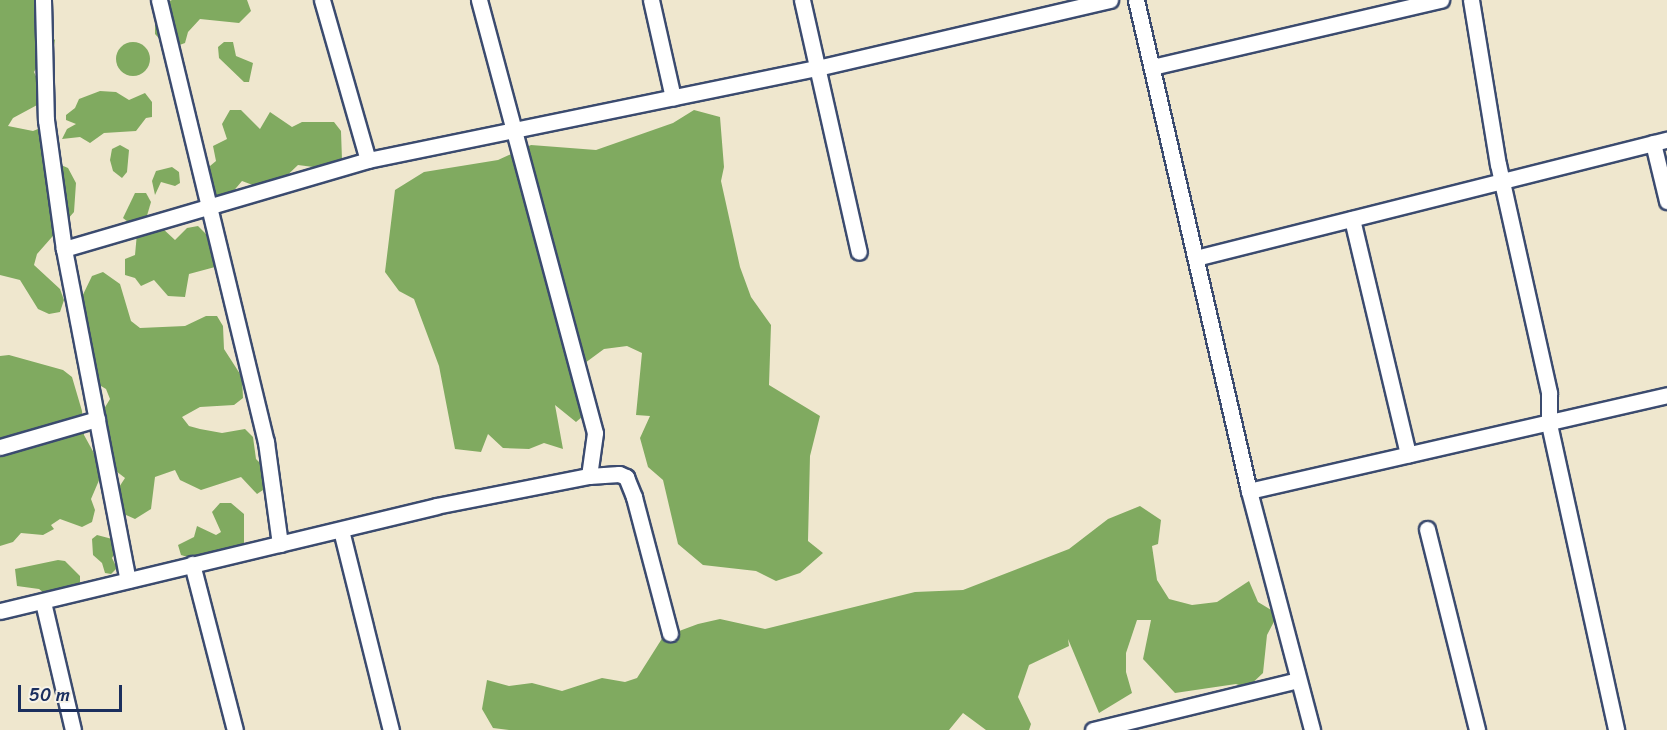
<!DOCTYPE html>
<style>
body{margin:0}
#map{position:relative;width:1667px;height:730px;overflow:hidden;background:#efe7ce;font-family:Sriracha,sans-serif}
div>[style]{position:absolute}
.forest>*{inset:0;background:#80aa60}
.round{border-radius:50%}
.roads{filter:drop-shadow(2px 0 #3b4b6f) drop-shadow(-2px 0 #3b4b6f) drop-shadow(0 2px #3b4b6f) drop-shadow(0 -2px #3b4b6f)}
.minor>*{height:15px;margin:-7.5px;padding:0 7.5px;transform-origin:7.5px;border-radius:7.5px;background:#fff}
span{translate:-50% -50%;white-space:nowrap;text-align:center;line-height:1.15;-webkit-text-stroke:6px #f7f3e8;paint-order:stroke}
.scale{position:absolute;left:18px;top:685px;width:104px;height:27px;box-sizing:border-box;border:3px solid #1b2f5e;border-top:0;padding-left:8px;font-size:18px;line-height:21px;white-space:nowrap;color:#1b2f5e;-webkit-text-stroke:4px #f7f3e8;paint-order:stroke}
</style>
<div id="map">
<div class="forest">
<i style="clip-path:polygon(0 0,46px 0,35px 21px,55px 40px,53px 51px,43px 56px,34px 72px,39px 83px,39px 104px,13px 118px,8px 126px,33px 131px,48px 125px,54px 162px,68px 168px,76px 183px,74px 212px,37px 254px,34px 265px,60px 289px,64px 300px,60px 312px,49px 314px,38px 309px,20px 280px,0 275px)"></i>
<i style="clip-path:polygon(172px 0,247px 0,251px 11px,239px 23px,200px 19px,188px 32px,185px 43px,174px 47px,164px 44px,155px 34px,155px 7px)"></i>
<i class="round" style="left:116px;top:42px;width:34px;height:34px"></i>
<i style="clip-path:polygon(224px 42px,233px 42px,236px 56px,253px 63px,249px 82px,244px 82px,219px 58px,218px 47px)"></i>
<i style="clip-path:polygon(100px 91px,116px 92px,129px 100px,145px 93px,152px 102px,152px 117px,146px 118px,136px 131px,104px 133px,90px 143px,80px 137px,62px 139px,67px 129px,76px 124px,66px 120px,66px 115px,75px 108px,79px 99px)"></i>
<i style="clip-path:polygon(230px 110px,241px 110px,260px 129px,270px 112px,292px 127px,302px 122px,334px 122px,341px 131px,342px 160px,321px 168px,298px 165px,277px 185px,258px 187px,242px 181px,231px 194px,216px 203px,204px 171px,216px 161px,213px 146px,227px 139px,222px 124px)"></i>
<i style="clip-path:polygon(694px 110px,720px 117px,724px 167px,721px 181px,740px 267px,751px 297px,771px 325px,769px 385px,820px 416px,810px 456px,808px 541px,823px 553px,800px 573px,776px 581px,756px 571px,703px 565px,678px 544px,663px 480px,648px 467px,640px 438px,650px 416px,636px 415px,642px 353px,627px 346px,604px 349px,585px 363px,589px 411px,576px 422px,555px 405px,563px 449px,544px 443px,529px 449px,503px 448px,488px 434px,481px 452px,455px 449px,439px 366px,414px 299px,399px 291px,385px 272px,395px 190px,424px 172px,498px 160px,531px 145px,596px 150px,673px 123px)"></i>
<i style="clip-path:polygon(120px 145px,129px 150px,127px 172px,122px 178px,113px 171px,110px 160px,112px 149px)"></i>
<i style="clip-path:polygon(172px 167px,179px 172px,180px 183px,175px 186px,161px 182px,155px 195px,152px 181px,156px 171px)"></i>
<i style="clip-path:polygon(135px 193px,146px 193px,151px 202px,146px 219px,132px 225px,123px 218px)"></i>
<i style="clip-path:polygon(198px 226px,206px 234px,215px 267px,189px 274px,185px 297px,168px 296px,154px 280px,141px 286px,135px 278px,125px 275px,125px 259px,135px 255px,137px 233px,161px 227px,175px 240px,187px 228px)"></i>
<i style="clip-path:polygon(103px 272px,120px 284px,131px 321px,140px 328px,185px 326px,206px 316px,217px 316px,223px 326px,224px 349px,242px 377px,243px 398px,234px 405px,200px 407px,182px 417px,189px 426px,200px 429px,222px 433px,245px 429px,253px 437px,256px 459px,264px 467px,266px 488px,257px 494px,241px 477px,201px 490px,180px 480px,175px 470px,155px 477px,151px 509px,135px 519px,115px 510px,112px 498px,125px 478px,107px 464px,102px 431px,104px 409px,110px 399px,106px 389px,96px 383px,77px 307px,92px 276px)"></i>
<i style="clip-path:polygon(9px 355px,63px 370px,72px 377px,82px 411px,84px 435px,95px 455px,100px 478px,91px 499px,95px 510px,92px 522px,82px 527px,60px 519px,51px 525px,54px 529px,43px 535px,21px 533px,13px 542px,0 546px,0 356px)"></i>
<i style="clip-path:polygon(220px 503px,231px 503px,244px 514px,244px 546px,191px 558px,181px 555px,178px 545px,194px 537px,197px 526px,216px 535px,221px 532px,212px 512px)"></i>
<i style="clip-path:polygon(1140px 506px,1161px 520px,1158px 544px,1152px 546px,1157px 580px,1169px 599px,1192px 605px,1217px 602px,1249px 581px,1258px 602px,1278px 614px,1267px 635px,1263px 673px,1247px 688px,1236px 684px,1175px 693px,1143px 659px,1151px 620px,1137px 620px,1126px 653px,1126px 672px,1132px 693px,1099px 713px,1068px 639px,1069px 646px,1029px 665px,1018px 697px,1031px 724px,1029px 730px,986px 730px,963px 713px,949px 730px,509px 730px,493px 728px,482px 709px,487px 680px,509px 686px,532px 683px,562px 691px,602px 678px,625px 682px,637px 678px,663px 637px,698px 624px,720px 619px,765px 629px,915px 592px,963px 590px,1069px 549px,1108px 519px)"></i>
<i style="clip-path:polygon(97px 535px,116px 540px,117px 550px,112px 558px,117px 568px,111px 574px,105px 573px,102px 563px,93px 555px,92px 539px)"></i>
<i style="clip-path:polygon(58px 560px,65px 561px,80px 576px,80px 582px,61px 606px,39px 589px,17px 586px,15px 569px)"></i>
</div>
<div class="roads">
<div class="minor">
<i style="left:43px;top:0;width:120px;rotate:88.6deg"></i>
<i style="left:46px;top:120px;width:130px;rotate:82.1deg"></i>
<i style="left:64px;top:249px;width:337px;rotate:79.1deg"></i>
<i style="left:159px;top:0;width:455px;rotate:76.4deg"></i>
<i style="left:266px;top:442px;width:103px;rotate:82.2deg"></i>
<i style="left:322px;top:0;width:166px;rotate:74deg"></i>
<i style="left:479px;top:0;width:448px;rotate:75deg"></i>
<i style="left:595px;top:433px;width:43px;rotate:97.9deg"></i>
<i style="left:651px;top:0;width:100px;rotate:77.3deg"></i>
<i style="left:802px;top:0;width:258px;rotate:77.3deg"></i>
<i style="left:1136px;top:0;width:504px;rotate:77.04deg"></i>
<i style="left:1249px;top:491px;width:247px;rotate:75.2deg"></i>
<i style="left:1471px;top:0;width:166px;rotate:80.7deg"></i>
<i style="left:1498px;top:164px;width:235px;rotate:77.4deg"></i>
<i style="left:1549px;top:393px;width:31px;rotate:90deg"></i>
<i style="left:1549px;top:424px;width:313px;rotate:77.6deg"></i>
<i style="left:1152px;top:67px;width:297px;rotate:-13.1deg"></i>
<i style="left:1653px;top:143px;width:60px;rotate:76.4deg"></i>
<i style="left:1352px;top:219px;width:242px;rotate:76.6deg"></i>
<i style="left:64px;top:249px;width:317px;rotate:-16.3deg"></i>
<i style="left:368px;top:160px;width:458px;rotate:-11.6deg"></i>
<i style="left:817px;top:68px;width:301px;rotate:-13.1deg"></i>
<i style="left:1196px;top:258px;width:486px;rotate:-14.1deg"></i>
<i style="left:0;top:447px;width:101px;rotate:-16.1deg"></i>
<i style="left:1249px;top:491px;width:429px;rotate:-12.9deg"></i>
<i style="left:1427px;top:529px;width:207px;rotate:76deg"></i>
<i style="left:341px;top:530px;width:206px;rotate:76deg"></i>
<i style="left:192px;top:564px;width:171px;rotate:75.5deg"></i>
<i style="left:43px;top:602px;width:131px;rotate:76.8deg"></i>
<i style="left:0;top:611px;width:448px;rotate:-13.5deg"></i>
<i style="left:436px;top:506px;width:156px;rotate:-11.1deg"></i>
<i style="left:589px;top:476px;width:30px;rotate:-4deg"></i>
<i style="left:619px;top:474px;width:8px;rotate:23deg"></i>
<i style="left:626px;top:477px;width:22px;rotate:68deg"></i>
<i style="left:634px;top:497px;width:141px;rotate:75.2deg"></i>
<i style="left:1093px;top:730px;width:211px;rotate:-13.7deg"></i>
</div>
</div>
<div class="scale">50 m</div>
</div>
